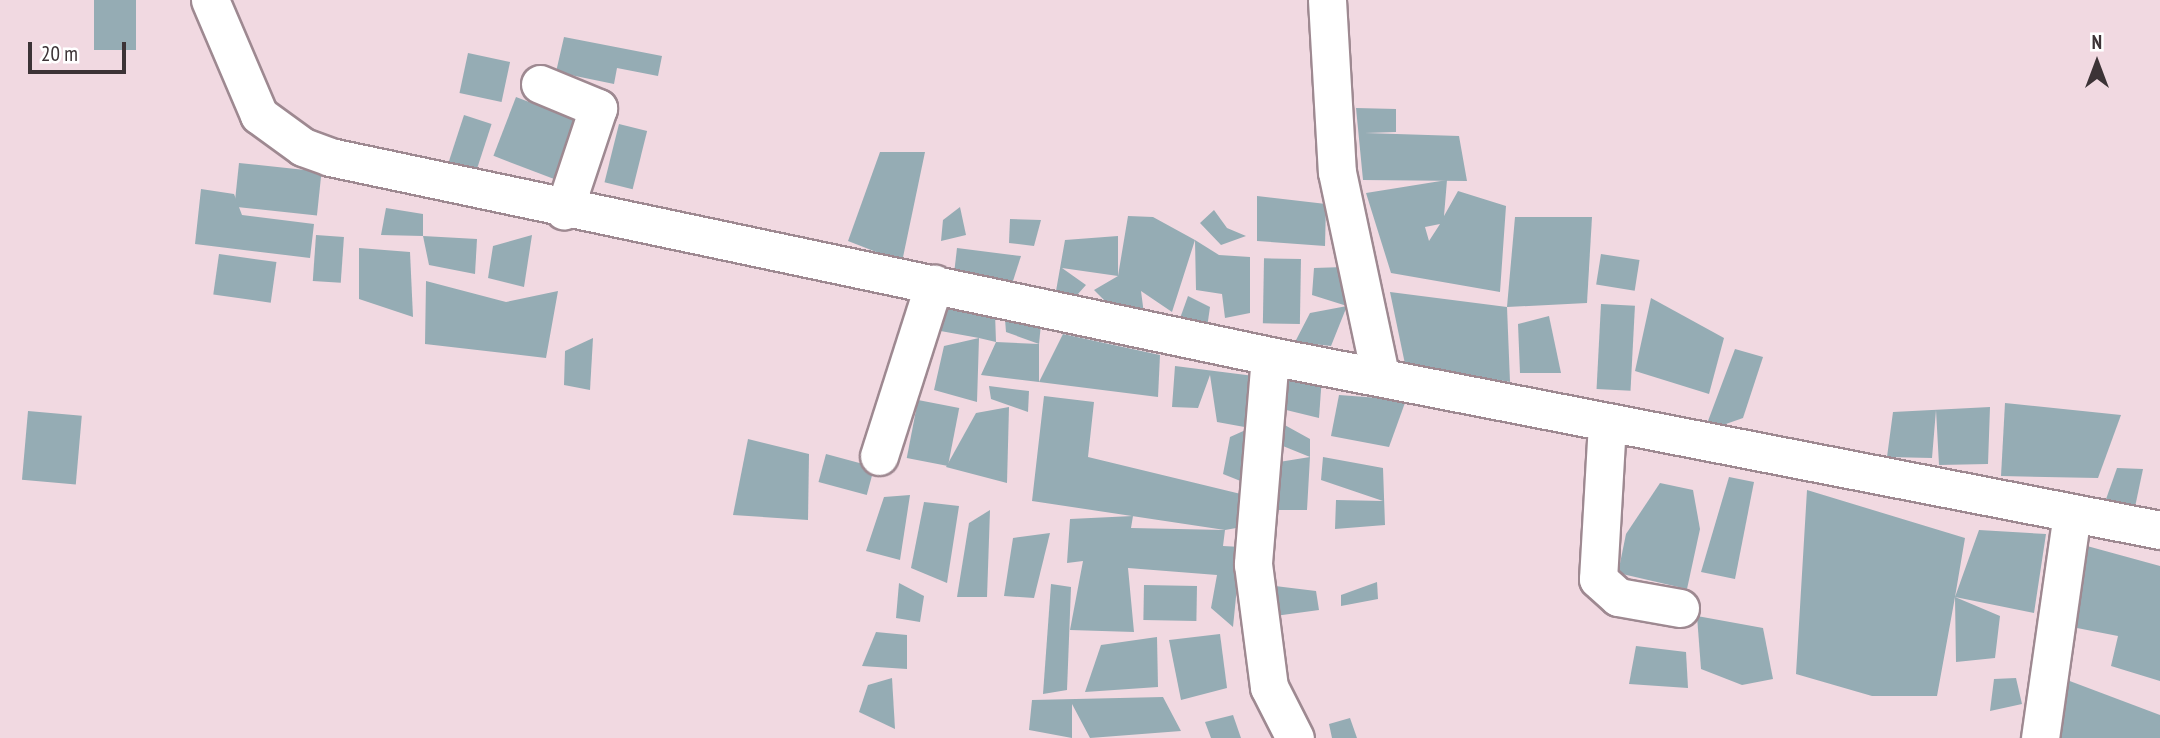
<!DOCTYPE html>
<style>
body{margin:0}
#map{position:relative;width:2160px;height:738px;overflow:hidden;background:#f1d9e1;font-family:"PT Sans Narrow",sans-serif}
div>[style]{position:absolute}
.building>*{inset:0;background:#95acb4;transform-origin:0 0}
.roads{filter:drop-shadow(2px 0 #9e8991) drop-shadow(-2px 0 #9e8991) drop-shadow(0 2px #9e8991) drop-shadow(0 -2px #9e8991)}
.minor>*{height:37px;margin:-18.5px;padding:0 18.5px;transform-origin:18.5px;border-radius:18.5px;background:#fff}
span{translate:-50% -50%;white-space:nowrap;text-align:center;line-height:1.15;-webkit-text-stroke:6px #fff;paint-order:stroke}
.north{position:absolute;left:2062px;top:28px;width:70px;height:70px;-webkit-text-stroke:5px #fff;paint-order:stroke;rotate:0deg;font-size:19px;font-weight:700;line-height:28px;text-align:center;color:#3c3336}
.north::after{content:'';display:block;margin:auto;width:24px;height:32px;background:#3c3336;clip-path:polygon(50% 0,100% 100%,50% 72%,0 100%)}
.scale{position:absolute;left:28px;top:42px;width:98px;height:32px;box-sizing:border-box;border:4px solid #3c3336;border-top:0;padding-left:9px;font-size:21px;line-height:24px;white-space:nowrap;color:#3c3336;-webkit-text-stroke:5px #fff;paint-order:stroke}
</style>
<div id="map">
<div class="building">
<i style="left:94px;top:0;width:42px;height:50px"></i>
<i style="clip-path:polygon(564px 37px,662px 56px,658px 76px,617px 68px,614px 84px,556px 72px)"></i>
<i style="left:468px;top:53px;width:43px;height:41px;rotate:12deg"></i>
<i style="left:516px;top:97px;width:65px;height:63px;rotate:21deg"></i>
<i style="clip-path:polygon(1356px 108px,1396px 109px,1396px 132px,1365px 133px,1459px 136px,1467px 181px,1363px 180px)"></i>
<i style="left:464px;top:115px;width:29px;height:59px;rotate:18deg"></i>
<i style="left:619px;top:124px;width:29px;height:60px;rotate:14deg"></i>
<i style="clip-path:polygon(880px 152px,925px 152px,902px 262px,848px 241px)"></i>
<i style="left:239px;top:163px;width:83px;height:44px;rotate:6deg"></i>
<i style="clip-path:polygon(evenodd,1447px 180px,1444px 216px,1458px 191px,1506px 206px,1500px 292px,1391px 273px,1366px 193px,1447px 180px,1440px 224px,1429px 241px,1425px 227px,1440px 224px)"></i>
<i style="clip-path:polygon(201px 189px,234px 194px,242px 215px,314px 224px,310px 258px,195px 244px)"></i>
<i style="clip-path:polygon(1257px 196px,1326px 204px,1325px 246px,1257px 241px)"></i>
<i style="clip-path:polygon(960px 207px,966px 235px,941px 241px,943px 220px)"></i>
<i style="clip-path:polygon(386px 208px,423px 214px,423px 236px,381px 235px)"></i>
<i style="clip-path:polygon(1214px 210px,1227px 228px,1246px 236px,1221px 245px,1200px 223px)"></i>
<i style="clip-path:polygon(1128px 216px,1153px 217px,1195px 240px,1172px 312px,1141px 291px,1144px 314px,1110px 306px,1094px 290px,1118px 276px,1062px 268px,1086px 285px,1077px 295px,1056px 291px,1065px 240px,1118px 236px,1118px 276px)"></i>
<i style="clip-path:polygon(1515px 217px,1592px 217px,1587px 303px,1507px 307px)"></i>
<i style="clip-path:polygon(1010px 219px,1041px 220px,1034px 246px,1009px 243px)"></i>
<i style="left:316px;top:235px;width:28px;height:46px;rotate:4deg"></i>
<i style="clip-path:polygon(532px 235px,524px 287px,488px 278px,493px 246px)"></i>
<i style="clip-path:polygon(423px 236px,477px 239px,475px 274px,429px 265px)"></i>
<i style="clip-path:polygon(1195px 240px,1219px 255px,1250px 257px,1250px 313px,1225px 318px,1222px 294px,1196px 290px)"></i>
<i style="clip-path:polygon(359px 248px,410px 252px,413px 317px,359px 299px)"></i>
<i style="clip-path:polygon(957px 248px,1021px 256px,1012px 284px,954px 274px)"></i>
<i style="left:219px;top:254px;width:58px;height:41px;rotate:8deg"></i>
<i style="left:1601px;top:254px;width:39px;height:31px;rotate:9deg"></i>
<i style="left:1301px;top:259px;width:65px;height:37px;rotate:91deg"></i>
<i style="clip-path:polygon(1344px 267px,1347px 306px,1331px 346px,1295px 342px,1310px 313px,1347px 306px,1312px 295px,1314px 268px)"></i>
<i style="clip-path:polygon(426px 281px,506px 302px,558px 291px,546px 358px,425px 344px)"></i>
<i style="clip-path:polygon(1390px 292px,1507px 307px,1510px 382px,1405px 364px)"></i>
<i style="clip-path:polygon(1188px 296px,1210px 307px,1207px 328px,1178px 324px)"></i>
<i style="clip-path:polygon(1651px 298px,1724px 338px,1709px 394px,1635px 371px)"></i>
<i style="clip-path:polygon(943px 304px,995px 313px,996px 342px,1039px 344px,1039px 382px,981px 375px,996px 342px,979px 338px,977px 402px,934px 390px,944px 346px,979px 338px,935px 330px)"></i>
<i style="left:1601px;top:304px;width:34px;height:85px;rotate:3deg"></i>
<i style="clip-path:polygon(1549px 316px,1561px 373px,1520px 373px,1518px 324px)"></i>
<i style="clip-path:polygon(1005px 319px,1041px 324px,1039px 344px,1006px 332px)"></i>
<i style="clip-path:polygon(1063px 334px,1160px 355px,1158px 397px,1039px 382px)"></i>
<i style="clip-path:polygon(593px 338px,590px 390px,564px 385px,565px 351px)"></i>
<i style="clip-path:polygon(1735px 349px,1763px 357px,1743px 418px,1723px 425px,1708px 421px)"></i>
<i style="clip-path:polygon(1175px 366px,1254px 376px,1248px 484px,1223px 474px,1230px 437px,1250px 428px,1217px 422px,1210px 375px,1198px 408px,1172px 407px)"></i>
<i style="clip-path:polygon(1322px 376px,1319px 418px,1278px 408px,1281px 378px)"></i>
<i style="clip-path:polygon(989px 386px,1029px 391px,1028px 412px,991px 399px)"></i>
<i style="clip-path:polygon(1339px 395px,1406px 400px,1389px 447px,1331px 436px)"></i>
<i style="clip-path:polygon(1044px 396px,1094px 402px,1088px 457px,1245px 495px,1242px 527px,1225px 530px,1032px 501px)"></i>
<i style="left:918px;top:400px;width:42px;height:59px;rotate:11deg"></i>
<i style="clip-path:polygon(2005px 403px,2121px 415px,2098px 478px,2001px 476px)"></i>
<i style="clip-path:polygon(1009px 407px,1007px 483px,946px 467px,976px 413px)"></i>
<i style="clip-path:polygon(1990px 407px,1988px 464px,1939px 465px,1936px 410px,1932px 458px,1887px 457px,1893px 412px)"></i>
<i style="left:28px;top:411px;width:54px;height:69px;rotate:5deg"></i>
<i style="clip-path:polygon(1281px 423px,1310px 439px,1310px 457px,1307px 510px,1277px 510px,1279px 462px,1310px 457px,1278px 444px)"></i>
<i style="clip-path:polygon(748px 439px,809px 454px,808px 520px,733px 515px)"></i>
<i style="left:826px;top:454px;width:50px;height:29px;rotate:15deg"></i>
<i style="clip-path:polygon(1323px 457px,1383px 468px,1385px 525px,1335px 529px,1336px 500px,1383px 501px,1321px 480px)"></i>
<i style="clip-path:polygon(2117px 468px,2143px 469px,2135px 507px,2105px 502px)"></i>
<i style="clip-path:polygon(1729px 477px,1754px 482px,1735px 579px,1701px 572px)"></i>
<i style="clip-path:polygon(1660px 483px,1693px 490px,1700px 529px,1687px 589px,1618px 573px,1626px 534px)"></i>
<i style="clip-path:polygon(1807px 490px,1965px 538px,1955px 597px,1979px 530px,2046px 534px,2034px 613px,1955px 597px,2000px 616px,1995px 658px,1956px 662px,1955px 597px,1937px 696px,1872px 696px,1796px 674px)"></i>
<i style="clip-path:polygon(910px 495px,900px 560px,866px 551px,884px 497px)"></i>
<i style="clip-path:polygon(924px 502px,959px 506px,947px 583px,911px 568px)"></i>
<i style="clip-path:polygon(990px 510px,987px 597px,957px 597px,969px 523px)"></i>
<i style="clip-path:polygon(1133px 516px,1131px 528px,1225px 530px,1223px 546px,1241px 547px,1233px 627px,1211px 608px,1217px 575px,1128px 568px,1134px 632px,1070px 630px,1083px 561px,1067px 563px,1070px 519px)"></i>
<i style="clip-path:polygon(1050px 533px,1034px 598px,1004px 596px,1013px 538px)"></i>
<i style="clip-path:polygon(2087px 546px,2160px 566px,2160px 681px,2111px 666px,2118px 636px,2077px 628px)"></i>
<i style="clip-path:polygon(1377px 582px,1378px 599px,1341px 606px,1341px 595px)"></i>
<i style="clip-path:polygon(899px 583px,924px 596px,920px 622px,896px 618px)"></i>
<i style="clip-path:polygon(1051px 584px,1071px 587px,1067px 690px,1043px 694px)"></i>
<i style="left:1144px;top:585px;width:53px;height:35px;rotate:1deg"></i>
<i style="clip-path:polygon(1275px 586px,1316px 591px,1319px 610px,1275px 616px)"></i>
<i style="clip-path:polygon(1697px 616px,1763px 628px,1773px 679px,1742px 685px,1701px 669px)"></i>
<i style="clip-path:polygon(876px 632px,907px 635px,907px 669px,862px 666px)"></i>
<i style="clip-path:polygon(1220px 634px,1227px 688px,1181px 700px,1169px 640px)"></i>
<i style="clip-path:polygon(1157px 637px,1158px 687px,1085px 692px,1101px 645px)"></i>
<i style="clip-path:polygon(1636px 646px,1686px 652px,1688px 688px,1629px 684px)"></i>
<i style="clip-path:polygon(892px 678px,895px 729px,859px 712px,868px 685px)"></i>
<i style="clip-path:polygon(2016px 678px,2022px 704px,1990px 711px,1994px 679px)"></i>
<i style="clip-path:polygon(2067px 680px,2160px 715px,2160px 738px,2055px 738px)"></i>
<i style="clip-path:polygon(1163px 697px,1181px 731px,1090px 738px,1072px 704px,1072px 738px,1029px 730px,1032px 700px)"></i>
<i style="clip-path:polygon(1233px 715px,1241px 738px,1211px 738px,1205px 722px)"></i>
<i style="clip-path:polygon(1350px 718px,1357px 738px,1332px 738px,1329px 724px)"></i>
</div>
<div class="roads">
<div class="minor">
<i style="left:210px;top:0;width:125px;rotate:66.9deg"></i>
<i style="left:259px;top:115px;width:54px;rotate:36deg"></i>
<i style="left:303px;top:147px;width:29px;rotate:20deg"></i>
<i style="left:330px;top:157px;width:961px;rotate:11.95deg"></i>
<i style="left:1270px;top:356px;width:907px;rotate:11.06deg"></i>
<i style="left:1327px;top:0;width:172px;rotate:86.7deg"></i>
<i style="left:1337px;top:172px;width:207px;rotate:78deg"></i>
<i style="left:540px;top:84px;width:63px;rotate:22.5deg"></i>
<i style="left:598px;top:108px;width:108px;rotate:108.4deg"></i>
<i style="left:1270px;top:356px;width:209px;rotate:94.7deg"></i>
<i style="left:1253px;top:564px;width:124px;rotate:82.6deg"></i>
<i style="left:1269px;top:687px;width:57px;rotate:63deg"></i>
<i style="left:1607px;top:423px;width:156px;rotate:93.3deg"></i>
<i style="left:1598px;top:579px;width:27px;rotate:42deg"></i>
<i style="left:1618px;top:597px;width:63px;rotate:10.1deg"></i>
<i style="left:879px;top:456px;width:181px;rotate:-72.3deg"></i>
<i style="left:2040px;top:738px;width:227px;rotate:-81.9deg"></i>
</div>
</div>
<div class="north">N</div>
<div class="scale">20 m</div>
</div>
